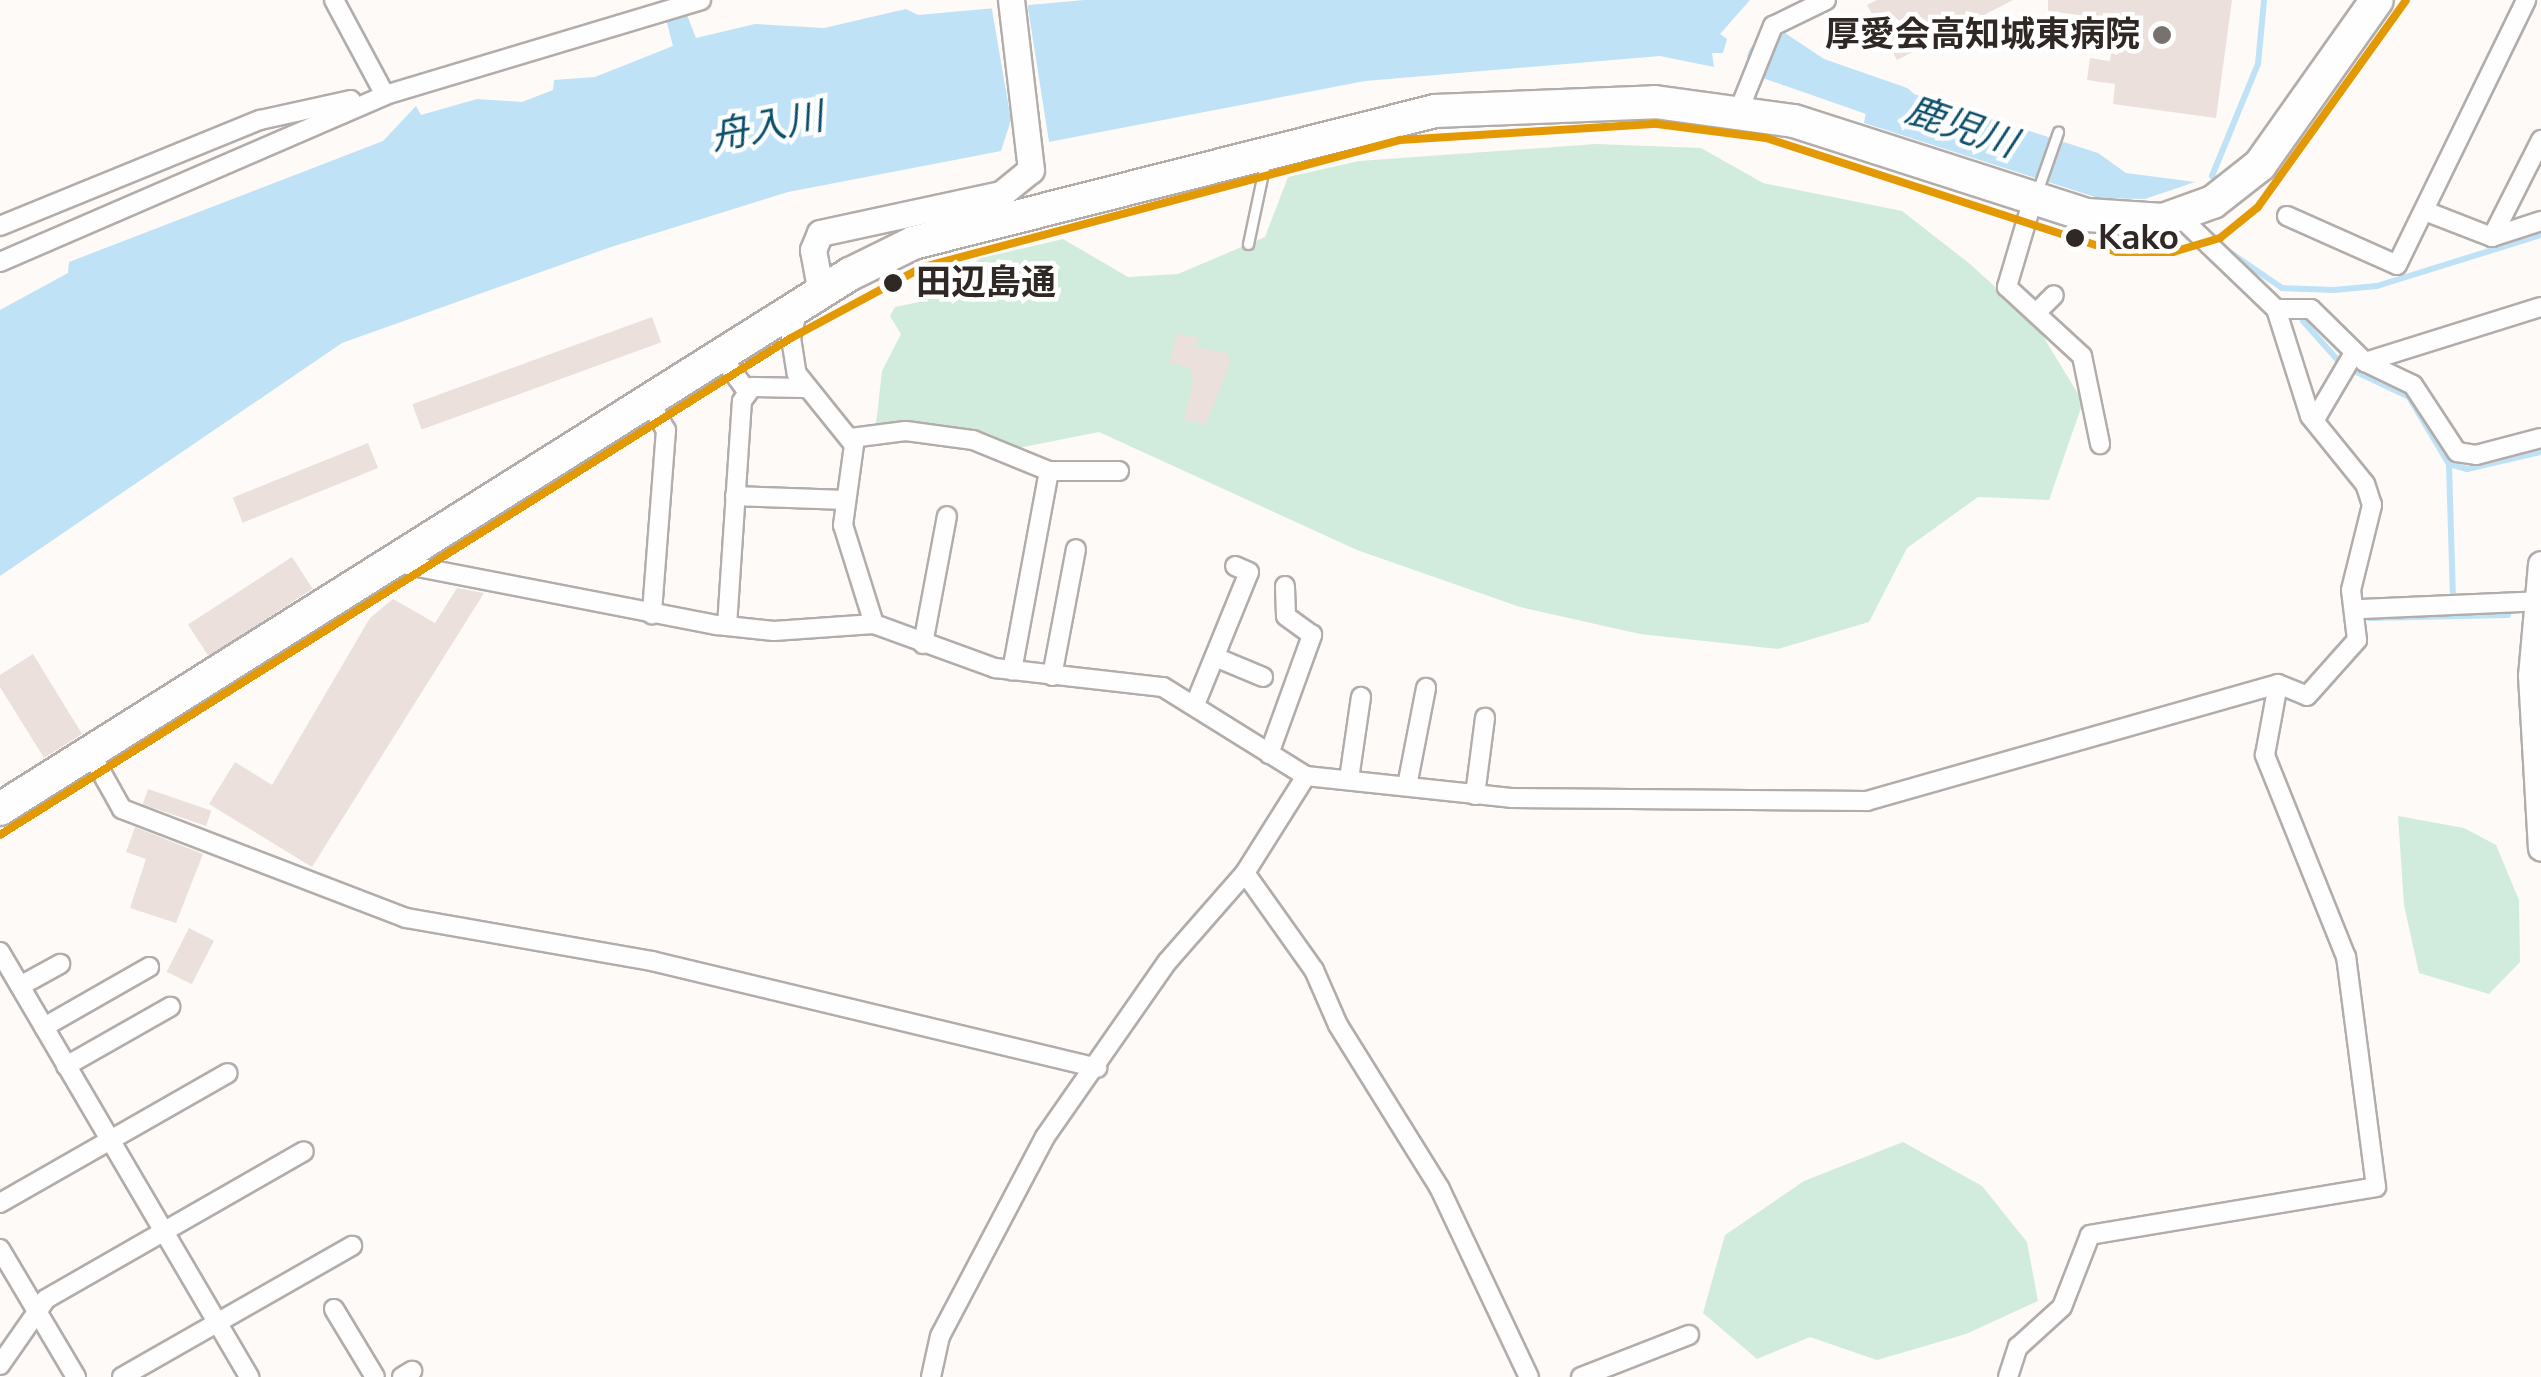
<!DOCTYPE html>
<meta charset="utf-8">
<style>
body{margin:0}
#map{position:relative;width:2541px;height:1377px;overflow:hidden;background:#fdfaf8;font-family:"Nunito Sans","Noto Sans JP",sans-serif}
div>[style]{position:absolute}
.green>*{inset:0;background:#d1ecdc}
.water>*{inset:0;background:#bfe2f7}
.pier>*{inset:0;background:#fdfaf8}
.stream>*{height:6px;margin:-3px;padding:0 3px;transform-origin:3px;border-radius:3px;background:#bfe2f7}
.river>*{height:38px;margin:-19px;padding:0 19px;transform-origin:19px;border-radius:19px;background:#bfe2f7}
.building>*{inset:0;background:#ebe0db;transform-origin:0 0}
.roads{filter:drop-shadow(2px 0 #b2adaa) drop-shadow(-2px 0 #b2adaa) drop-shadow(0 2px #b2adaa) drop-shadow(0 -2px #b2adaa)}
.lane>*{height:9px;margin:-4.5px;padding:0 4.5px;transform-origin:4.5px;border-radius:4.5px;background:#fffefe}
.street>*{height:18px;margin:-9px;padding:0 9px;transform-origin:9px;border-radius:9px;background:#fffefe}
.secondary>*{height:25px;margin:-12.5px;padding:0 12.5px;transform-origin:12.5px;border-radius:12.5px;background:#fffefe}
.highway>*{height:32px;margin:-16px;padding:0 16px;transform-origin:16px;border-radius:16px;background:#fffefe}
.tram-1>*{height:8px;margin:-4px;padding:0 4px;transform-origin:4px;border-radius:4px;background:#e39904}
.dots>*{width:28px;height:28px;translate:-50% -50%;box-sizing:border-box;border:5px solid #fff;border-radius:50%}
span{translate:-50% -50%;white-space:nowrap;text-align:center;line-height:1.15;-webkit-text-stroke:9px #fff;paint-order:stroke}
.poi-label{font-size:35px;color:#302824;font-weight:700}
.right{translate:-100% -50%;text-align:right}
.stop-label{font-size:35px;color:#302824;font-weight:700}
.left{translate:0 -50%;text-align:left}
.water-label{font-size:38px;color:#0c4f6c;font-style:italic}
</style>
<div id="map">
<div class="green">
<i style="clip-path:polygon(1596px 144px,1701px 148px,1763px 183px,1902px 211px,1970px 264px,2035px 323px,2083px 402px,2049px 500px,1978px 497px,1907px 548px,1869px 622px,1778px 649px,1640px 634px,1520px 607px,1357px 550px,1099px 432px,1014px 449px,876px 424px,882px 371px,901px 334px,890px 316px,895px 307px,924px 301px,981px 258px,1063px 239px,1128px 277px,1178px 274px,1265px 237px,1288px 177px,1359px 161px)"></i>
<i style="clip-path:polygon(2398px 816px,2464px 828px,2496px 845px,2519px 900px,2520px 962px,2489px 994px,2419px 973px,2404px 905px)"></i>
<i style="clip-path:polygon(1903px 1142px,1982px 1186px,2027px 1242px,2038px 1301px,1966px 1334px,1877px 1360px,1810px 1337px,1757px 1359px,1703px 1313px,1725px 1235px,1804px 1181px)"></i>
</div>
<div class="water">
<i style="clip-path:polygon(1084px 0,1750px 0,1720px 34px,1727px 39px,1723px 53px,1712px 53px,1714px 67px,1660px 56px,1365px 81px,788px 192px,611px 247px,342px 343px,0 576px,0 310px,68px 273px,69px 262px,383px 141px,416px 106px,421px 115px,477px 99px,522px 102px,553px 90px,554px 80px,595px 77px,673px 46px,666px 19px,687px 15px,696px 38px,755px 24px,824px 28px,906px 9px,918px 15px)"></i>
<i style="clip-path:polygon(1785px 33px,1842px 71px,2098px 153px,2126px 173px,2195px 182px,2145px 199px,2098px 198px,1864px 123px,1869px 96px,1792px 67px,1784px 86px,1763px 68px,1770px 42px)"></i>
</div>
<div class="pier">
<i style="clip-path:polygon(1027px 2px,1050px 148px,1000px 154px,1011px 120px,991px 4px)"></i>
</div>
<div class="stream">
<i style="left:2212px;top:176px;width:121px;rotate:-67.7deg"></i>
<i style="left:2258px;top:64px;width:64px;rotate:-84.6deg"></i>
<i style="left:2222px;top:247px;width:73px;rotate:34.3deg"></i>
<i style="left:2282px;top:288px;width:52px;rotate:2.2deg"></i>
<i style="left:2334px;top:290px;width:43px;rotate:-5.3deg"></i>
<i style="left:2377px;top:286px;width:172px;rotate:-17.3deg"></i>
<i style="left:2303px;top:321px;width:59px;rotate:48.4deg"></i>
<i style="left:2342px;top:365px;width:74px;rotate:25.5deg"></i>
<i style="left:2409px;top:397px;width:78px;rotate:59.2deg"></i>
<i style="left:2449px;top:464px;width:19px;rotate:16deg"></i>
<i style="left:2467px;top:469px;width:75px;rotate:-13.1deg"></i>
<i style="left:2449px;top:464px;width:134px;rotate:88.3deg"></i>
<i style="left:2369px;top:618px;width:139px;rotate:-1.2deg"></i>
</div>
<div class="river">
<i style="left:1766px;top:59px;width:140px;rotate:19.2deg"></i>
</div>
<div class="building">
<i style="clip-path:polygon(1877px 0,2013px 0,1897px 60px,1867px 5px)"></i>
<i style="clip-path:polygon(2048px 0,2232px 0,2216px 118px,2113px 104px,2115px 84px,2087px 80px,2090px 58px,2110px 61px,2116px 20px,2048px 11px)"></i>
<i style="left:652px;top:317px;width:27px;height:255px;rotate:70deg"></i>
<i style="clip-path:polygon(1177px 333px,1198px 338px,1195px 347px,1227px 353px,1230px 363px,1206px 424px,1184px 420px,1193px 379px,1188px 367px,1169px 362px)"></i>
<i style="left:368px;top:443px;width:27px;height:146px;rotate:68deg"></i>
<i style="left:292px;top:557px;width:38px;height:124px;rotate:57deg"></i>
<i style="clip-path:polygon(457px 588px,484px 593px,312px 867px,209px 804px,235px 762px,272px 785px,370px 618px,393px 599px,435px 623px)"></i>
<i style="clip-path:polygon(33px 654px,82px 734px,44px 758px,0 687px,0 675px)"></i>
<i style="left:148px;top:789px;width:67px;height:16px;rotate:19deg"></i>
<i style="clip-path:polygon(135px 827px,203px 854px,176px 923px,130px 908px,146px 859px,126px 852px)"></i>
<i style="left:189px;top:928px;width:28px;height:49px;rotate:27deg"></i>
</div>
<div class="roads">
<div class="lane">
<i style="left:2037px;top:192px;width:64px;rotate:-70.7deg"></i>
<i style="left:1248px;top:244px;width:83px;rotate:-78.1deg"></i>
</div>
<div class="street">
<i style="left:334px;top:0;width:108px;rotate:61.8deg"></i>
<i style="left:1739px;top:110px;width:91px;rotate:-68deg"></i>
<i style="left:1773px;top:26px;width:59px;rotate:-26.1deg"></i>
<i style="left:2033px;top:199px;width:92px;rotate:106.5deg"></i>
<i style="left:2007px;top:287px;width:102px;rotate:42.6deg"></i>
<i style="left:2082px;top:356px;width:90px;rotate:78.4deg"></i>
<i style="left:2425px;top:211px;width:72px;rotate:21.2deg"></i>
<i style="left:2492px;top:237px;width:52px;rotate:-18.1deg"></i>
<i style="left:2179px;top:216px;width:134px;rotate:43.8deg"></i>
<i style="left:2276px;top:309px;width:35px"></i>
<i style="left:2311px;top:309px;width:76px;rotate:44.5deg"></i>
<i style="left:2365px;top:362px;width:53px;rotate:25.6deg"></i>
<i style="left:2413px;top:385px;width:80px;rotate:56.7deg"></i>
<i style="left:2457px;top:452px;width:19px;rotate:9deg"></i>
<i style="left:2476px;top:455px;width:67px;rotate:-14.7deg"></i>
<i style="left:2287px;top:216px;width:120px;rotate:24deg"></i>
<i style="left:2397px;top:265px;width:295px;rotate:-64deg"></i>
<i style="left:0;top:226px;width:281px;rotate:-22.2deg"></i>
<i style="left:260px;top:120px;width:93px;rotate:-12.4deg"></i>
<i style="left:2492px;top:237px;width:109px;rotate:-63.2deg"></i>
<i style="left:0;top:262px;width:420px;rotate:-23.4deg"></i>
<i style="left:385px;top:95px;width:330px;rotate:-16.7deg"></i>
<i style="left:798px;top:308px;width:31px;rotate:103deg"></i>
<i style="left:791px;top:338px;width:36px;rotate:81deg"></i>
<i style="left:797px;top:374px;width:91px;rotate:51.2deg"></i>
<i style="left:854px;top:445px;width:81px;rotate:97.8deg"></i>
<i style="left:843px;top:525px;width:104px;rotate:72.6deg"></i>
<i style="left:874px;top:624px;width:129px;rotate:20deg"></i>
<i style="left:995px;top:668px;width:169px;rotate:6.5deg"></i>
<i style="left:1163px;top:687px;width:168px;rotate:31.9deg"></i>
<i style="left:1306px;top:776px;width:115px;rotate:122.2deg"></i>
<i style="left:1245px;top:873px;width:118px;rotate:131.2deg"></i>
<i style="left:1167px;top:962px;width:213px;rotate:124.9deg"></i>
<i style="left:1045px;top:1137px;width:225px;rotate:117.8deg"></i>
<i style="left:940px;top:1336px;width:42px;rotate:102.4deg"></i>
<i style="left:2036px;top:313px;width:25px;rotate:-45deg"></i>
<i style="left:721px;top:356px;width:44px;rotate:53.4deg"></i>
<i style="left:2365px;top:362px;width:184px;rotate:-17.4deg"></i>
<i style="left:649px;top:401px;width:34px;rotate:60deg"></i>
<i style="left:666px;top:430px;width:185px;rotate:94.4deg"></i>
<i style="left:2314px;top:421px;width:79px;rotate:-59.5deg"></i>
<i style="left:851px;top:438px;width:55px;rotate:-7.3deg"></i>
<i style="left:906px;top:431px;width:68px;rotate:7.7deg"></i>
<i style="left:973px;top:440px;width:82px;rotate:22.2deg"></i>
<i style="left:1049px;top:471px;width:203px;rotate:100.5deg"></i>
<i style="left:1049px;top:471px;width:70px"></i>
<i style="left:735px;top:496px;width:109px;rotate:2.1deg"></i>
<i style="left:397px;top:563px;width:326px;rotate:11deg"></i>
<i style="left:717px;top:625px;width:57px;rotate:6deg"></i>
<i style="left:774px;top:631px;width:100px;rotate:-4deg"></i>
<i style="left:2359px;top:609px;width:182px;rotate:-2.5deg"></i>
<i style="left:727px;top:626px;width:225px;rotate:-86.2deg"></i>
<i style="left:742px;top:401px;width:17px;rotate:-54deg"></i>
<i style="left:752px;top:387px;width:53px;rotate:1.1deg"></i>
<i style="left:923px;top:644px;width:130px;rotate:-79.4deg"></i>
<i style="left:1215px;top:657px;width:52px;rotate:22.6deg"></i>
<i style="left:1052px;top:676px;width:129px;rotate:-79.3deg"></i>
<i style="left:1196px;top:702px;width:140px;rotate:-67.8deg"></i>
<i style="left:1249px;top:572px;width:15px;rotate:-157deg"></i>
<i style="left:90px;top:752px;width:65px;rotate:60.7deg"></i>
<i style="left:122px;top:809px;width:304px;rotate:21deg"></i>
<i style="left:406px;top:918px;width:250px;rotate:9.9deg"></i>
<i style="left:652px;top:961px;width:458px;rotate:13.5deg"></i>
<i style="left:1269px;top:754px;width:127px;rotate:-70.1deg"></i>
<i style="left:1312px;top:635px;width:32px;rotate:-144deg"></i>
<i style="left:1286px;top:616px;width:30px;rotate:-92deg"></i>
<i style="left:1306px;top:776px;width:206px;rotate:6.1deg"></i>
<i style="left:1511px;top:798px;width:356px;rotate:0.5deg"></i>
<i style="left:1867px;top:801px;width:427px;rotate:-15.9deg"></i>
<i style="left:1349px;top:779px;width:83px;rotate:-81.7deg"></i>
<i style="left:1407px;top:786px;width:100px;rotate:-79deg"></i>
<i style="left:1475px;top:795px;width:78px;rotate:-82.6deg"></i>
<i style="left:1245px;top:873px;width:119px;rotate:54.6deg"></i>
<i style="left:1314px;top:970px;width:60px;rotate:66.4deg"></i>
<i style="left:1338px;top:1025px;width:193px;rotate:58.1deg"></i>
<i style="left:1440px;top:1189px;width:208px;rotate:64.7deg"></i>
<i style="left:0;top:952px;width:493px;rotate:59.6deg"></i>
<i style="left:20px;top:986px;width:46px;rotate:-28.8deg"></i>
<i style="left:44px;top:1027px;width:121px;rotate:-29.7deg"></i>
<i style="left:66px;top:1066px;width:120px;rotate:-29.6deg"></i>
<i style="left:0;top:1203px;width:262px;rotate:-29.7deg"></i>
<i style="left:0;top:1249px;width:149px;rotate:59.3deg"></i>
<i style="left:334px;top:1309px;width:79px;rotate:58.9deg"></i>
<i style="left:0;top:1365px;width:80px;rotate:-55.1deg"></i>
<i style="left:46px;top:1299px;width:297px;rotate:-29.8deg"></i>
<i style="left:122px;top:1377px;width:265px;rotate:-29.7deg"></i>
<i style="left:402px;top:1377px;width:12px;rotate:-31deg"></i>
<i style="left:1581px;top:1377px;width:116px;rotate:-21.3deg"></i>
<i style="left:2008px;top:1377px;width:32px;rotate:-72deg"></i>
<i style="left:2018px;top:1347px;width:59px;rotate:-42.3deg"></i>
<i style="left:2062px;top:1307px;width:77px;rotate:-68.7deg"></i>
<i style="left:2090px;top:1235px;width:290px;rotate:-9.5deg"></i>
<i style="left:2376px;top:1187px;width:232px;rotate:-97.4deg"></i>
<i style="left:2346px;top:957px;width:218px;rotate:-111.9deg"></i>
<i style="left:2265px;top:755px;width:72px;rotate:-79.6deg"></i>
<i style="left:2278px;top:684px;width:31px;rotate:22deg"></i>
<i style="left:2307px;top:696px;width:75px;rotate:-48.2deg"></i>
<i style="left:2357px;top:640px;width:50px;rotate:-96.8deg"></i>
<i style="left:2351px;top:590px;width:88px;rotate:-76.1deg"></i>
<i style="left:2372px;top:505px;width:22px;rotate:-108deg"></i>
<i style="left:2365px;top:484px;width:87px;rotate:-129deg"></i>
<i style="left:2310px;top:416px;width:112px;rotate:-107.6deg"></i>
</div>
<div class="secondary">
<i style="left:821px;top:293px;width:44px;rotate:-100.5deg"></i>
<i style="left:813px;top:250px;width:18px;rotate:-68deg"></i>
<i style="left:820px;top:233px;width:185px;rotate:-12.2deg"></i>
<i style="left:1001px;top:194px;width:38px;rotate:-39deg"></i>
<i style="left:1031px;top:170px;width:171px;rotate:-96.7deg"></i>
<i style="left:2541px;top:564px;width:111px;rotate:95.1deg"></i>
<i style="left:2531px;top:675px;width:173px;rotate:86.7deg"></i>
</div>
<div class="highway">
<i style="left:0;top:809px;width:1004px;rotate:-32.19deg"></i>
<i style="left:850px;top:274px;width:70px;rotate:-26.2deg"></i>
<i style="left:913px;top:243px;width:538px;rotate:-14.19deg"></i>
<i style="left:1435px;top:111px;width:220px;rotate:-2.3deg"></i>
<i style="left:1655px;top:102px;width:140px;rotate:7.8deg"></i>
<i style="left:1794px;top:121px;width:308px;rotate:17.8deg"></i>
<i style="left:2087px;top:215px;width:76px;rotate:3.8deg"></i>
<i style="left:2163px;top:220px;width:53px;rotate:-19.8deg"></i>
<i style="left:2213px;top:202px;width:60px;rotate:-38.2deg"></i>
<i style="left:2260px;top:165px;width:202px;rotate:-54.7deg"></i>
</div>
</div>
<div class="tram-1">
<i style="left:0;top:835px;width:934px;rotate:-32.14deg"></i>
<i style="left:791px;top:338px;width:150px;rotate:-28.3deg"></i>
<i style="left:923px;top:267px;width:494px;rotate:-14.9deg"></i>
<i style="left:1400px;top:140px;width:257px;rotate:-3.6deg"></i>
<i style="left:1657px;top:124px;width:110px;rotate:7.3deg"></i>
<i style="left:1766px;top:138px;width:369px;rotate:18deg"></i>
<i style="left:2117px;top:252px;width:56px"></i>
<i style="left:2173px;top:252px;width:49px;rotate:-16.6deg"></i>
<i style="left:2220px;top:238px;width:49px;rotate:-39.2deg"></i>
<i style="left:2258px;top:207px;width:254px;rotate:-54.4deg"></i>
</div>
<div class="dots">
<i style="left:2162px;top:35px;background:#78726e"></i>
<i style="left:2075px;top:238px;background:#302824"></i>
<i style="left:893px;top:283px;background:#302824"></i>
</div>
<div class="poi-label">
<span class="right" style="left:2140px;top:35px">厚愛会高知城東病院</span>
</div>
<div class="stop-label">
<span class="left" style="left:2098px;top:238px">Kako</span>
<span class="left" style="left:916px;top:283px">田辺島通</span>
</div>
<div class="water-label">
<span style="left:767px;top:127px;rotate:-11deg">舟入川</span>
<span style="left:1961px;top:127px;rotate:19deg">鹿児川</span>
</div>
</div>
